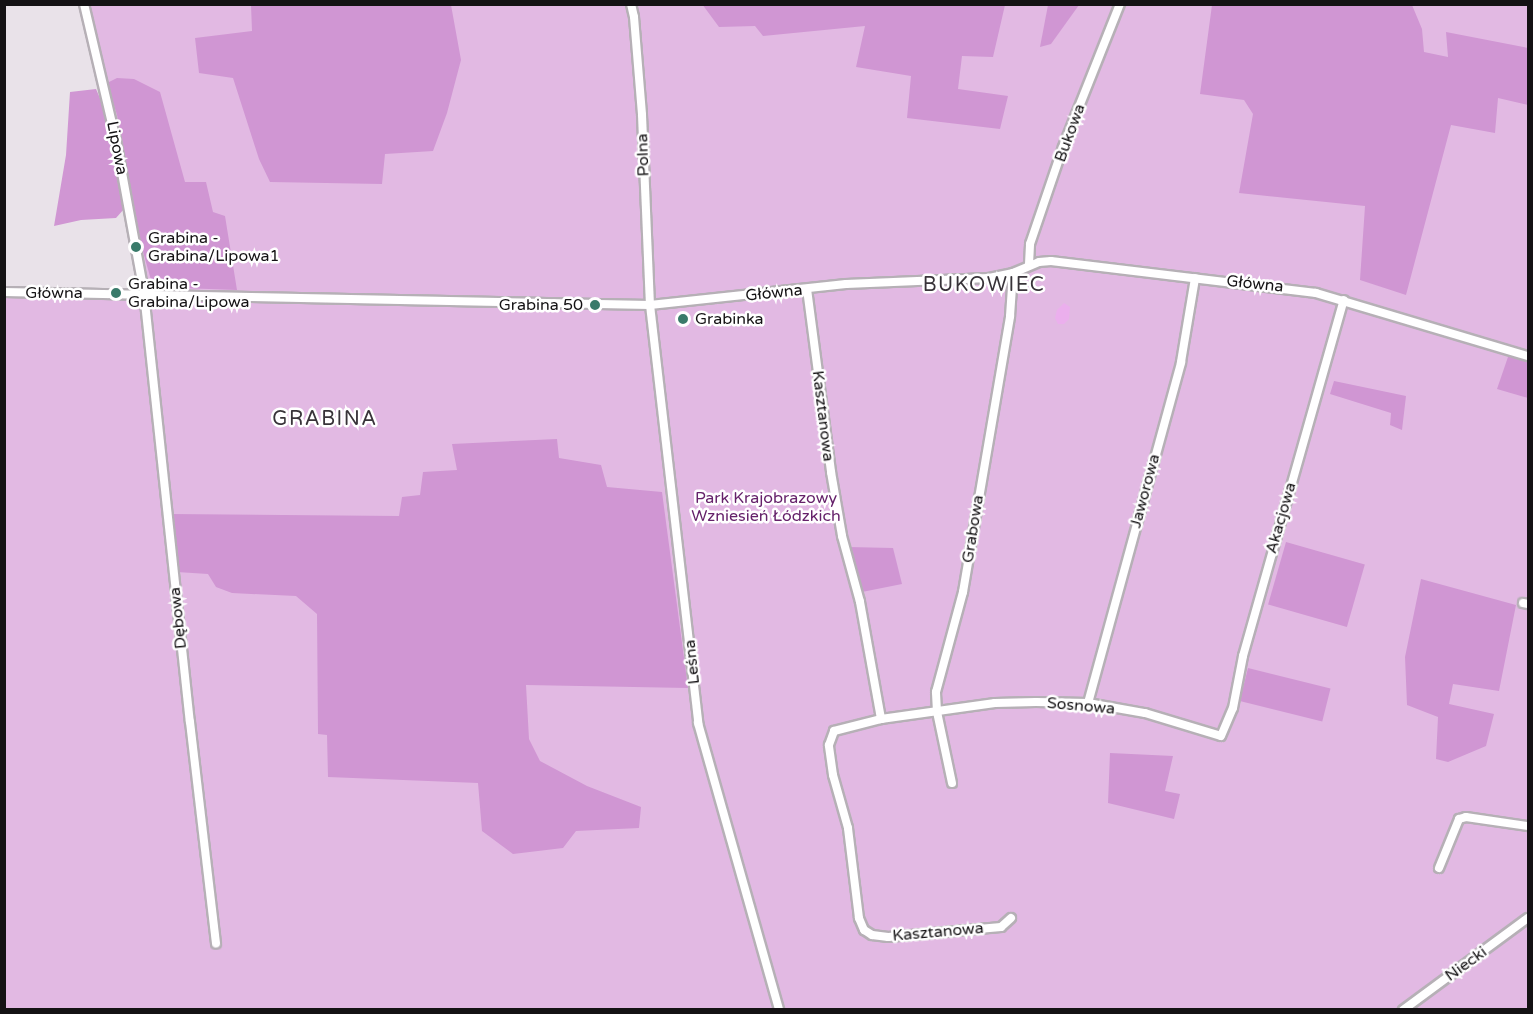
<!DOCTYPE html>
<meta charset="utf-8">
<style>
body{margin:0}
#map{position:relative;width:1533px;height:1014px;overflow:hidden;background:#e9e2e9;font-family:"Varela Round",sans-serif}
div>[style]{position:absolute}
.green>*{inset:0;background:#e2b9e3}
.forest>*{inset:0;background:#d096d3;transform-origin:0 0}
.water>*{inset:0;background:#ebafed}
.roads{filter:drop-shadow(2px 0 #b6b0b6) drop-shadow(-2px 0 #b6b0b6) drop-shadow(0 2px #b6b0b6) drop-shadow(0 -2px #b6b0b6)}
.minor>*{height:8px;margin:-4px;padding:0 4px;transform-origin:4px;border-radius:4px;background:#fff}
.dots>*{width:16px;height:16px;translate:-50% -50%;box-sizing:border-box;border:3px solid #fff;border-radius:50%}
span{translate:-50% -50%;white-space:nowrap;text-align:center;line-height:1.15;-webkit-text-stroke:5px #fff;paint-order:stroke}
.street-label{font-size:16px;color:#141214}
.poi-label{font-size:16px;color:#141214}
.left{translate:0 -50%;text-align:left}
.right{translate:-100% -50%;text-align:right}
.park-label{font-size:16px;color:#65216a}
.quarter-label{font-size:20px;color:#383339;letter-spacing:1.5px}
.frame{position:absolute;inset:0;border:6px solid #141214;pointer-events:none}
</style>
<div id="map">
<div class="green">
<i style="clip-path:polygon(84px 5px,1528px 5px,1528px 1009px,5px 1009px,4px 290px,146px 293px)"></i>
</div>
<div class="forest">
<i style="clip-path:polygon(702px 4px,1005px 5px,993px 57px,962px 56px,958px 89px,1008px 96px,1000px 129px,907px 118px,911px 76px,856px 67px,865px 26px,763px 36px,755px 26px,719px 27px)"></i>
<i style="clip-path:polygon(251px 5px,451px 5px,461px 60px,447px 113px,433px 151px,385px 154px,382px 184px,270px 182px,259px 159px,233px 78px,199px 73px,195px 38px,252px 31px)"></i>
<i style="clip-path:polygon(1048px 5px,1079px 5px,1051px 44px,1040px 47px)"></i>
<i style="clip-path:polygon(1212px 5px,1412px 5px,1422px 29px,1424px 52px,1448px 57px,1446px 32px,1528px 48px,1528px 105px,1498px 98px,1495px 133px,1451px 125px,1406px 295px,1360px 280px,1365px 206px,1239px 193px,1253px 114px,1244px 100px,1200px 94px)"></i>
<i style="clip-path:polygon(117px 78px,134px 79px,160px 92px,185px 182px,206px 182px,213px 212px,225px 216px,237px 290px,153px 287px,142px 248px,117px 115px,107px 83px)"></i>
<i style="clip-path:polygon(96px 89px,103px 105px,124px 209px,116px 218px,81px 220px,54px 226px,66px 155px,70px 92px)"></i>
<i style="clip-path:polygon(1509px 354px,1528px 360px,1528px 398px,1497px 389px)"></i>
<i style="clip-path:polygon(1334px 381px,1406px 396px,1402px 430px,1390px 425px,1391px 413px,1330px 394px)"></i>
<i style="clip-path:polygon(557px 439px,559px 458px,601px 465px,607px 487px,662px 492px,688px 688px,526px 685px,529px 739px,540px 761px,587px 786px,641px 807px,639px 828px,576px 831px,563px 848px,513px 854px,482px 831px,478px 783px,328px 777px,327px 735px,318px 734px,317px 614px,296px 596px,232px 593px,216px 587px,208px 574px,177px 572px,170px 514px,399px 516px,402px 497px,420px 495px,423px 472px,457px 470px,452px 444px)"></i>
<i style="left:1286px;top:542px;width:82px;height:65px;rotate:16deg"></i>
<i style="clip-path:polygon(848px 547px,893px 548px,902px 584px,862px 592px)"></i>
<i style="clip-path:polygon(1421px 579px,1516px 605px,1499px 691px,1453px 684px,1449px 704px,1494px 714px,1486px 746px,1448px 762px,1436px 759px,1438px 717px,1407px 705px,1405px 657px)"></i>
<i style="left:1248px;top:668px;width:85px;height:34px;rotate:14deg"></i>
<i style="clip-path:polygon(1110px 753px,1173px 756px,1165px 791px,1180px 794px,1174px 819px,1108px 803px)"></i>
</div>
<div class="water">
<i style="clip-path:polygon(1064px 303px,1070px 307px,1069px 319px,1064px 324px,1058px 324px,1055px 318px,1057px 310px)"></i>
</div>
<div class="roads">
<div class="minor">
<i style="left:84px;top:4px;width:140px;rotate:76.8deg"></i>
<i style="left:116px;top:140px;width:156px;rotate:79.6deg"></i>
<i style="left:144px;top:293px;width:431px;rotate:83.9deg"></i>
<i style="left:190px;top:722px;width:223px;rotate:83.3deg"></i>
<i style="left:631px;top:4px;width:13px;rotate:77deg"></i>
<i style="left:634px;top:17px;width:98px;rotate:85.3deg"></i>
<i style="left:642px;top:115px;width:190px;rotate:87.6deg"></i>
<i style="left:650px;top:305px;width:421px;rotate:83.4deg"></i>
<i style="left:698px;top:723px;width:298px;rotate:74.2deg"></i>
<i style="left:1029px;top:264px;width:20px;rotate:-87deg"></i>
<i style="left:1030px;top:244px;width:102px;rotate:-71.2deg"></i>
<i style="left:1063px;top:147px;width:154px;rotate:-68.3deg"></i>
<i style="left:807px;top:289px;width:185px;rotate:82.5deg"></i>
<i style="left:831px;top:472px;width:65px;rotate:80.2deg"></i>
<i style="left:842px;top:536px;width:68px;rotate:74.7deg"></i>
<i style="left:860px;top:602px;width:119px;rotate:79.8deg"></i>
<i style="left:4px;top:292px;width:646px;rotate:1.15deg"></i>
<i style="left:650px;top:305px;width:197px;rotate:-6.1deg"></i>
<i style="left:846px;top:284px;width:143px;rotate:-2.4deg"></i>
<i style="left:989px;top:278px;width:25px;rotate:-12deg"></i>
<i style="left:1013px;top:273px;width:28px;rotate:-23deg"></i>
<i style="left:1039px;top:262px;width:12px;rotate:-5deg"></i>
<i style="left:1051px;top:261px;width:267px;rotate:6.9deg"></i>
<i style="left:1316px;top:293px;width:221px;rotate:16.6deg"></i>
<i style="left:1523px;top:603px;width:5px;rotate:11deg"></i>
<i style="left:1088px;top:703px;width:353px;rotate:-74.7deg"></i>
<i style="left:1181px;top:362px;width:85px;rotate:-80.5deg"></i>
<i style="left:952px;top:783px;width:73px;rotate:-101.9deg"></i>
<i style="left:937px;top:712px;width:20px;rotate:-93deg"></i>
<i style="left:936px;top:692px;width:104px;rotate:-74.9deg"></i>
<i style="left:963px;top:592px;width:280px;rotate:-80.3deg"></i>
<i style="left:1010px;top:316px;width:43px;rotate:-86deg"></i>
<i style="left:1439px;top:868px;width:53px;rotate:-67.8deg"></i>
<i style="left:1459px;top:819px;width:7px;rotate:-16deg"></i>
<i style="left:1466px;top:817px;width:63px;rotate:8.3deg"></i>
<i style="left:1011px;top:918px;width:13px;rotate:138deg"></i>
<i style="left:1001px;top:927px;width:113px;rotate:174.9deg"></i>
<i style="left:888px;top:937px;width:16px;rotate:-173deg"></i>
<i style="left:872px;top:935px;width:9px;rotate:-148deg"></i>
<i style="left:864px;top:930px;width:13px;rotate:-113deg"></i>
<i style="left:859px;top:918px;width:91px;rotate:-97deg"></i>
<i style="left:848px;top:828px;width:55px;rotate:-105.8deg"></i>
<i style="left:833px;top:775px;width:30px;rotate:-98deg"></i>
<i style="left:829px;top:745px;width:15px;rotate:-70deg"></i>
<i style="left:834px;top:731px;width:49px;rotate:-14.3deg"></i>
<i style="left:881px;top:719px;width:115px;rotate:-8deg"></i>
<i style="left:995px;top:703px;width:41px;rotate:-1.4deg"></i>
<i style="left:1036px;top:702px;width:52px;rotate:1.1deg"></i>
<i style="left:1088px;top:703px;width:58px;rotate:10deg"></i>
<i style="left:1145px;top:713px;width:79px;rotate:16.8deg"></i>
<i style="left:1221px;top:736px;width:30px;rotate:-67deg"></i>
<i style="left:1233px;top:708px;width:53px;rotate:-79.1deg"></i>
<i style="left:1243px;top:656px;width:370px;rotate:-74.2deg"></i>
<i style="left:1403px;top:1010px;width:155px;rotate:-36.4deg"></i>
</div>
</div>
<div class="dots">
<i style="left:136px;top:247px;background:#397a6a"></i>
<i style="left:116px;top:293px;background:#397a6a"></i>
<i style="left:595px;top:305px;background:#397a6a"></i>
<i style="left:683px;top:319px;background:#397a6a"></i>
</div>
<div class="street-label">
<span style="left:1070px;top:133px;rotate:-70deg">Bukowa</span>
<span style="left:117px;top:148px;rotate:79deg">Lipowa</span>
<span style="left:643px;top:155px;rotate:-92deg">Polna</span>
<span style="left:1255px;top:284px;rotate:6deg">Główna</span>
<span style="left:54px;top:293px">Główna</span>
<span style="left:774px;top:293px;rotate:-6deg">Główna</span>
<span style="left:823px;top:416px;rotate:83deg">Kasztanowa</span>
<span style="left:1145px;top:491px;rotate:-75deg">Jaworowa</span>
<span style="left:1281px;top:518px;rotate:-74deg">Akacjowa</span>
<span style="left:973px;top:529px;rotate:-81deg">Grabowa</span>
<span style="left:178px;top:618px;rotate:-96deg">Dębowa</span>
<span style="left:692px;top:662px;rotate:-96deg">Leśna</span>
<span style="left:1081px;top:706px;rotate:5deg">Sosnowa</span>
<span style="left:938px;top:932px;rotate:-5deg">Kasztanowa</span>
<span style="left:1466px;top:964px;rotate:-36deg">Niecki</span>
</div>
<div class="poi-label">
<span class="left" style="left:148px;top:247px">Grabina -<br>Grabina/Lipowa1</span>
<span class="left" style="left:128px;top:293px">Grabina -<br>Grabina/Lipowa</span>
<span class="right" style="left:583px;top:305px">Grabina 50</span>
<span class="left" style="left:695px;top:319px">Grabinka</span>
</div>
<div class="park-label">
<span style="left:766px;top:507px">Park Krajobrazowy<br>Wzniesień Łódzkich</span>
</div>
<div class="quarter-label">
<span style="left:984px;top:285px">BUKOWIEC</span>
<span style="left:325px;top:419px">GRABINA</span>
</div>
<div class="frame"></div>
</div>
